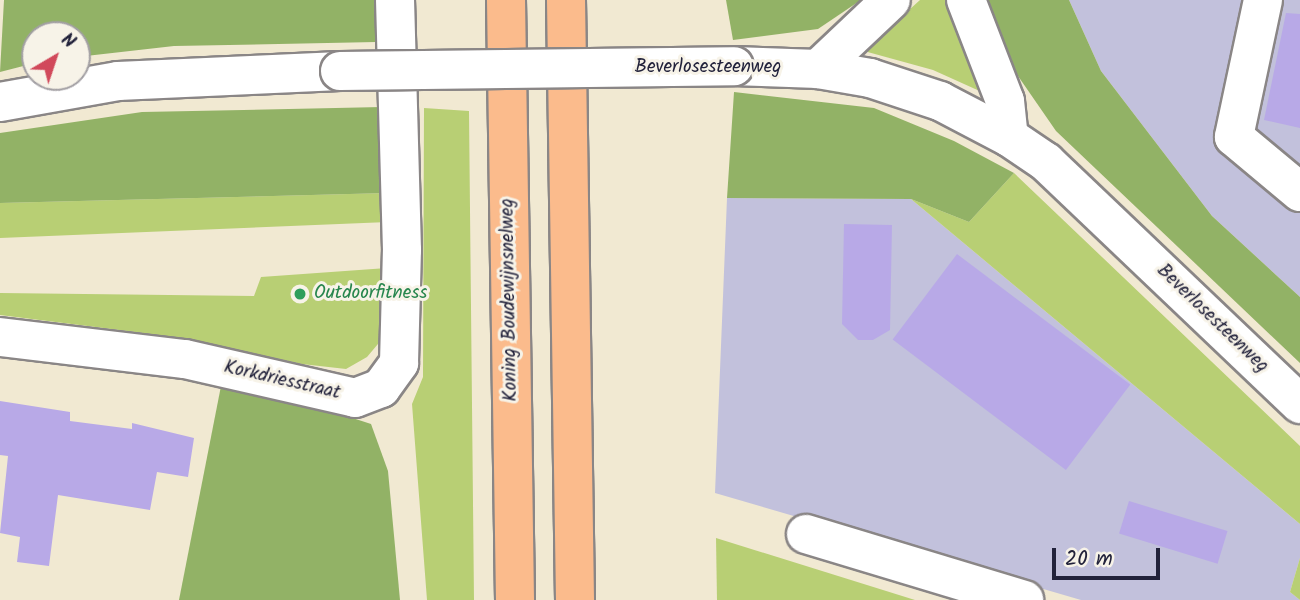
<!DOCTYPE html>
<style>
body{margin:0}
#map{position:relative;width:1300px;height:600px;overflow:hidden;background:#f1e9d2;font-family:Kalam,sans-serif}
div>[style]{position:absolute}
.industrial>*{inset:0;background:#c2c1dc}
.green>*{inset:0;background:#b8cf74}
.forest>*{inset:0;background:#92b266}
.building>*{inset:0;background:#b8a9e7;transform-origin:0 0}
.roads{filter:drop-shadow(2px 0 #8a8686) drop-shadow(-2px 0 #8a8686) drop-shadow(0 2px #8a8686) drop-shadow(0 -2px #8a8686)}
.minor>*{height:38px;margin:-19px;padding:0 19px;transform-origin:19px;border-radius:19px;background:#fff}
.highway>*{height:38px;margin:-19px;padding:0 19px;transform-origin:19px;border-radius:19px;background:#fbbb8c}
.bridges{filter:drop-shadow(2px 0 #8a8686) drop-shadow(-2px 0 #8a8686) drop-shadow(0 2px #8a8686) drop-shadow(0 -2px #8a8686)}
.minor-bridge>*{height:38px;margin:-19px;padding:0 19px;transform-origin:19px;border-radius:19px;background:#fff}
.dots>*{width:19px;height:19px;translate:-50% -50%;box-sizing:border-box;border:4px solid #f7f3e8;border-radius:50%}
span{translate:-50% -50%;white-space:nowrap;text-align:center;line-height:1.15;-webkit-text-stroke:6px #f7f3e8;paint-order:stroke}
.street-label{font-size:19px;color:#22223b}
.leisure-label{font-size:19px;color:#27864d}
.left{translate:0 -50%;text-align:left}
.north{position:absolute;left:21px;top:21px;width:70px;height:70px;box-sizing:border-box;background:#f7f3e8;border:2px solid #a29fa3;border-radius:50%;rotate:39deg;font-size:19px;font-weight:700;line-height:28px;text-align:center;color:#22223b}
.north::after{content:'';display:block;margin:auto;width:24px;height:32px;background:#d1495b;clip-path:polygon(50% 0,100% 100%,50% 72%,0 100%)}
.scale{position:absolute;left:1052px;top:548px;width:108px;height:32px;box-sizing:border-box;border:4px solid #22223b;border-top:0;padding-left:9px;font-size:21px;line-height:24px;white-space:nowrap;color:#22223b;-webkit-text-stroke:5px #f7f3e8;paint-order:stroke}
</style>
<div id="map">
<div class="industrial">
<i style="clip-path:polygon(1069px 0,1300px 0,1300px 297px,1212px 216px,1101px 71px)"></i>
<i style="clip-path:polygon(727px 198px,911px 199px,1300px 524px,1300px 558px,1290px 592px,1300px 600px,1081px 600px,715px 493px)"></i>
</div>
<div class="green">
<i style="clip-path:polygon(920px 0,947px 0,984px 93px,933px 70px,864px 51px)"></i>
<i style="clip-path:polygon(424px 108px,469px 111px,474px 600px,427px 600px,412px 404px,423px 377px)"></i>
<i style="clip-path:polygon(1014px 173px,1300px 446px,1300px 524px,911px 199px,969px 222px)"></i>
<i style="clip-path:polygon(388px 193px,388px 222px,0 238px,0 203px)"></i>
<i style="clip-path:polygon(387px 268px,383px 338px,367px 357px,346px 369px,302px 364px,183px 338px,0 315px,0 293px,254px 296px,261px 277px)"></i>
<i style="clip-path:polygon(716px 538px,915px 600px,717px 600px)"></i>
<i style="clip-path:polygon(1300px 558px,1300px 600px,1290px 592px)"></i>
</div>
<div class="forest">
<i style="clip-path:polygon(377px 0,376px 42px,174px 46px,77px 57px,77px 35px,35px 35px,35px 63px,0 72px,4px 0)"></i>
<i style="clip-path:polygon(726px 0,861px 0,818px 29px,733px 40px)"></i>
<i style="clip-path:polygon(983px 0,1069px 0,1101px 71px,1212px 216px,1300px 297px,1300px 363px,1056px 131px,1018px 76px)"></i>
<i style="clip-path:polygon(734px 92px,874px 108px,954px 141px,1014px 173px,969px 222px,911px 199px,727px 198px)"></i>
<i style="clip-path:polygon(382px 107px,388px 193px,0 203px,0 133px,142px 112px)"></i>
<i style="clip-path:polygon(221px 386px,328px 410px,371px 424px,388px 471px,400px 600px,179px 600px)"></i>
</div>
<div class="building">
<i style="clip-path:polygon(1286px 13px,1300px 14px,1300px 128px,1264px 120px)"></i>
<i style="clip-path:polygon(844px 224px,892px 225px,890px 330px,873px 340px,858px 340px,842px 324px)"></i>
<i style="left:957px;top:254px;width:217px;height:107px;rotate:37deg"></i>
<i style="clip-path:polygon(0 401px,70px 412px,70px 421px,132px 429px,132px 423px,194px 438px,188px 477px,157px 472px,150px 510px,58px 495px,49px 566px,17px 562px,20px 537px,0 533px,8px 456px,0 455px)"></i>
<i style="left:1129px;top:501px;width:103px;height:34px;rotate:17deg"></i>
</div>
<div class="roads">
<div class="minor">
<i style="left:966px;top:0;width:108px;rotate:68.9deg"></i>
<i style="left:1005px;top:101px;width:36px;rotate:84deg"></i>
<i style="left:1263px;top:0;width:140px;rotate:102deg"></i>
<i style="left:1234px;top:137px;width:86px;rotate:39.8deg"></i>
<i style="left:734px;top:66px;width:84px;rotate:2deg"></i>
<i style="left:818px;top:69px;width:53px;rotate:9.8deg"></i>
<i style="left:870px;top:78px;width:74px;rotate:18.2deg"></i>
<i style="left:940px;top:101px;width:78px;rotate:27.6deg"></i>
<i style="left:1009px;top:137px;width:45px;rotate:34deg"></i>
<i style="left:1046px;top:162px;width:351px;rotate:43.6deg"></i>
<i style="left:818px;top:69px;width:100px;rotate:-43.4deg"></i>
<i style="left:0;top:102px;width:120px;rotate:-10.1deg"></i>
<i style="left:118px;top:81px;width:222px;rotate:-2.6deg"></i>
<i style="left:0;top:337px;width:186px;rotate:6.8deg"></i>
<i style="left:185px;top:359px;width:174px;rotate:12.9deg"></i>
<i style="left:355px;top:398px;width:28px;rotate:-21deg"></i>
<i style="left:381px;top:388px;width:31px;rotate:-54deg"></i>
<i style="left:399px;top:363px;width:113px;rotate:-88.5deg"></i>
<i style="left:402px;top:250px;width:250px;rotate:-91.6deg"></i>
<i style="left:806px;top:534px;width:228px;rotate:16.8deg"></i>
</div>
<div class="highway">
<i style="left:506px;top:0;width:600px;rotate:89.14deg"></i>
<i style="left:566px;top:0;width:600px;rotate:89.14deg"></i>
</div>
</div>
<div class="bridges">
<div class="minor-bridge">
<i style="left:340px;top:71px;width:394px;rotate:-0.7deg"></i>
</div>
</div>
<div class="dots">
<i style="left:300px;top:294px;background:#2e9e5b"></i>
</div>
<div class="street-label">
<span style="left:708px;top:68px">Beverlosesteenweg</span>
<span style="left:510px;top:300px;rotate:-91deg">Koning Boudewijnsnelweg</span>
<span style="left:1212px;top:319px;rotate:44deg">Beverlosesteenweg</span>
<span style="left:282px;top:381px;rotate:13deg">Korkdriesstraat</span>
</div>
<div class="leisure-label">
<span class="left" style="left:314px;top:294px">Outdoorfitness</span>
</div>
<div class="north">N</div>
<div class="scale">20 m</div>
</div>
